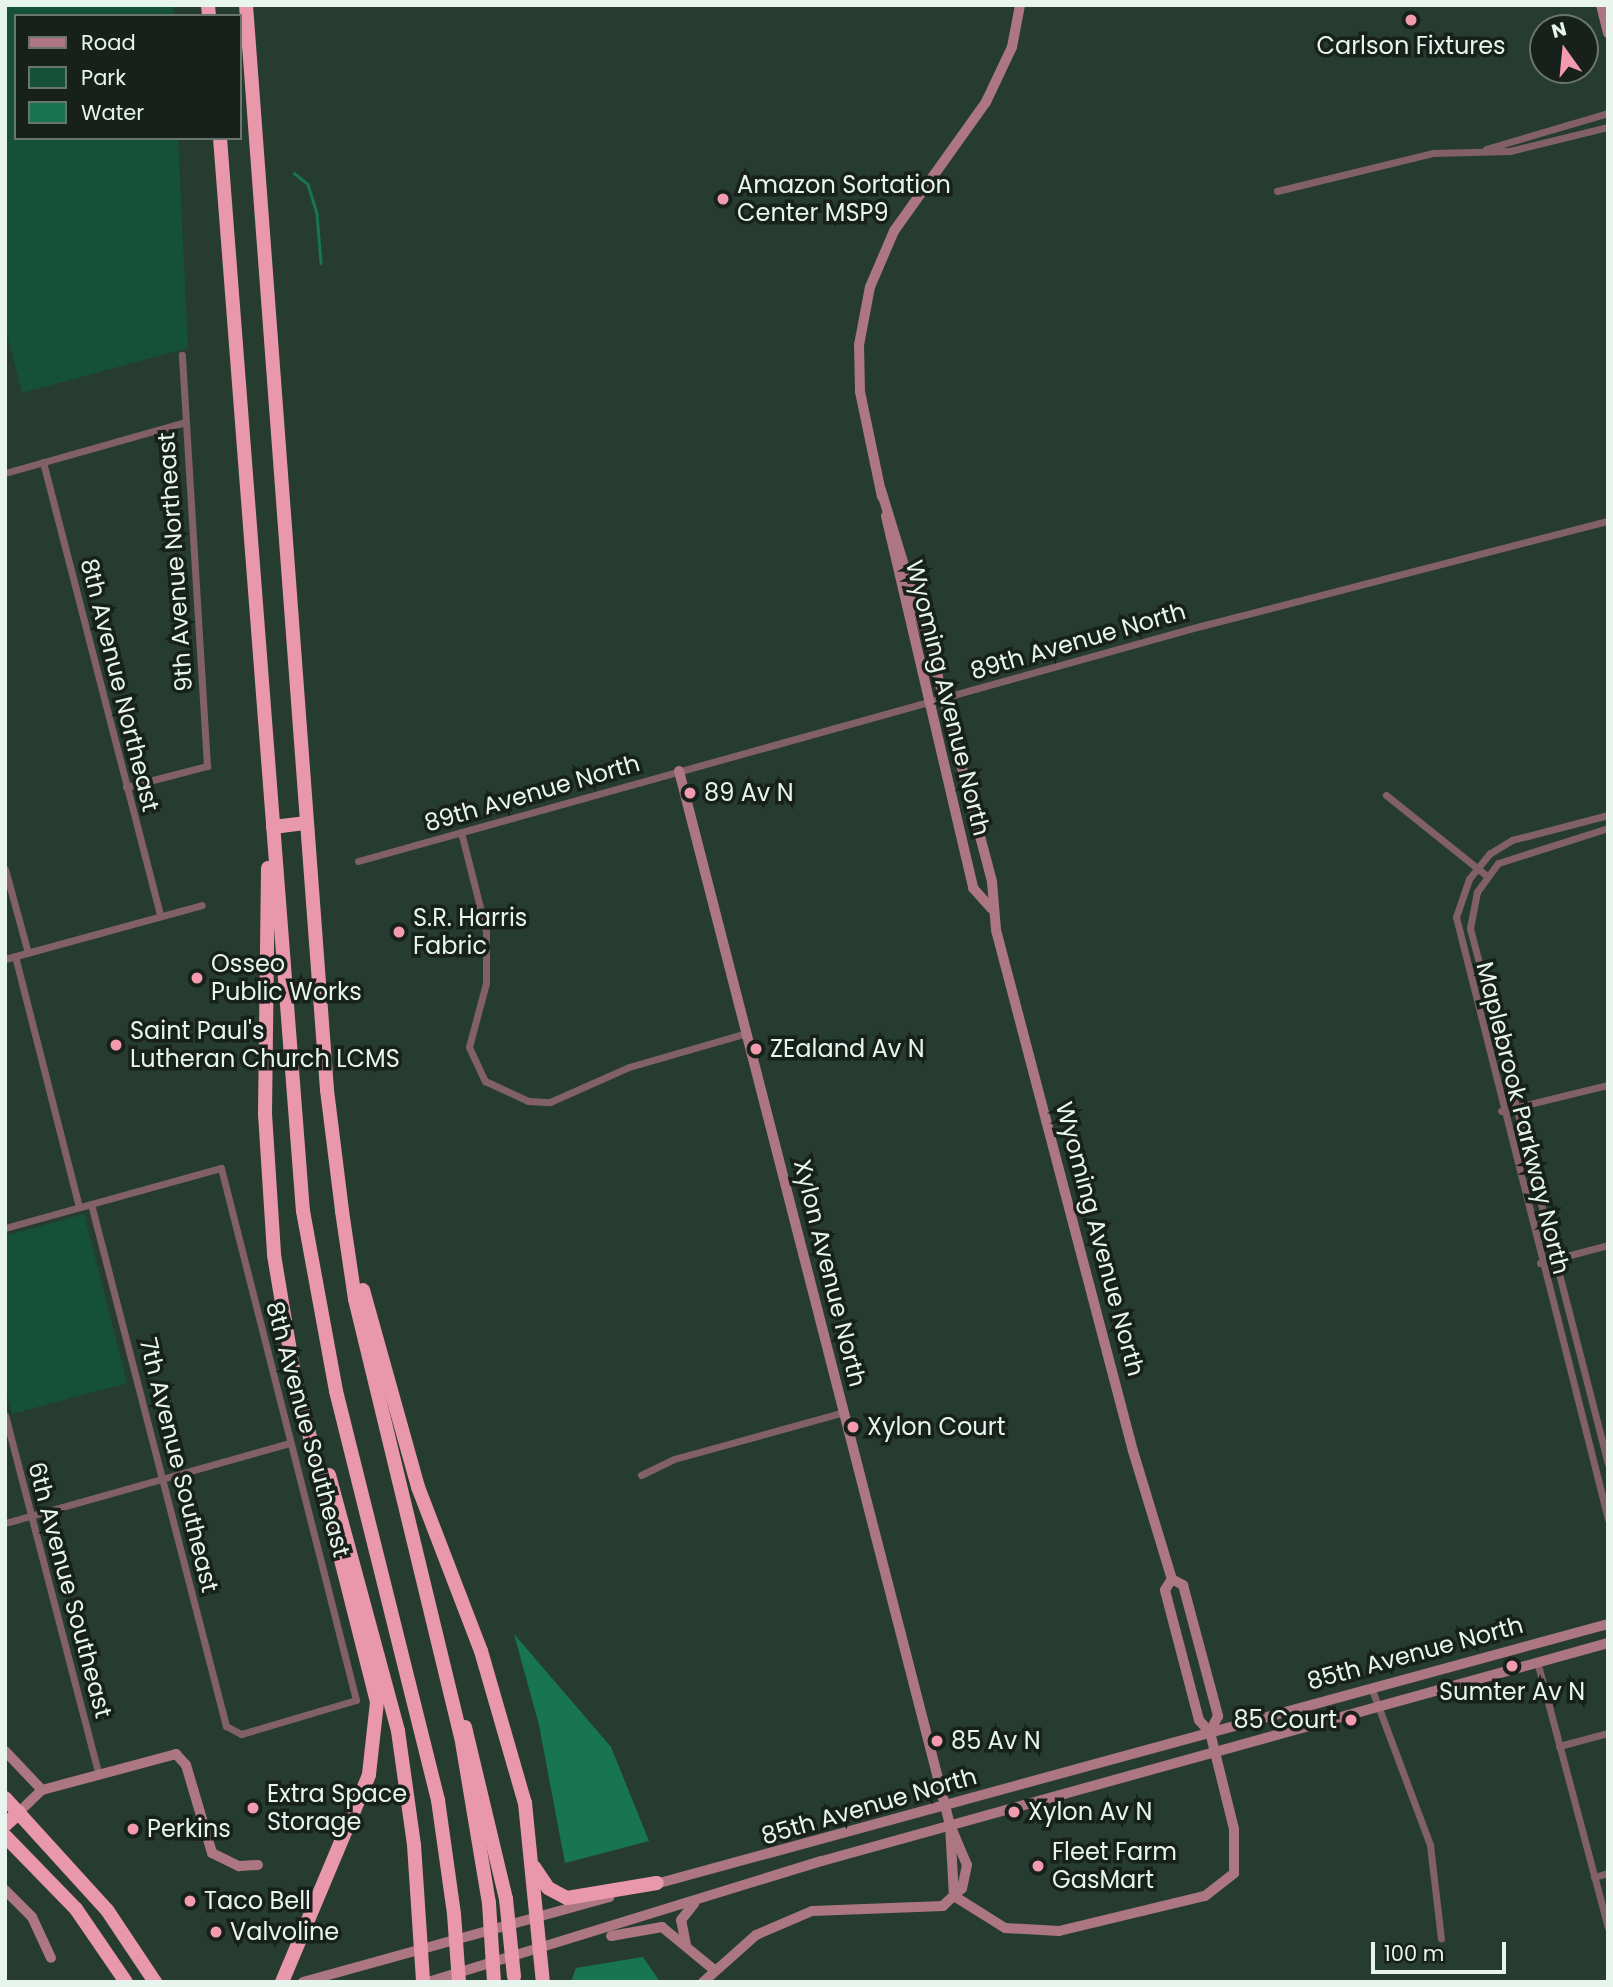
<!DOCTYPE html>
<style>
body{margin:0}
#map{position:relative;width:1613px;height:1987px;overflow:hidden;background:#273c31;font-family:Poppins,sans-serif}
div>[style]{position:absolute}
.green>*{inset:0;background:#155038}
.water>*{inset:0;background:#177552}
.stream>*{height:2.5px;margin:-1.25px;padding:0 1.25px;transform-origin:1.25px;border-radius:1.25px;background:#177552}
.street>*{height:7px;margin:-3.5px;padding:0 3.5px;transform-origin:3.5px;border-radius:3.5px;background:#826067}
.secondary>*{height:10px;margin:-5px;padding:0 5px;transform-origin:5px;border-radius:5px;background:#ac7783}
.highway>*{height:14px;margin:-7px;padding:0 7px;transform-origin:7px;border-radius:7px;background:#e997aa}
.highway-bridge>*{height:14px;margin:-7px;padding:0 7px;transform-origin:7px;border-radius:7px;background:#e997aa}
.dots>*{width:19px;height:19px;translate:-50% -50%;box-sizing:border-box;border:4px solid #17201b;border-radius:50%}
span{translate:-50% -50%;white-space:nowrap;text-align:center;line-height:1.15;-webkit-text-stroke:7px #17201b;paint-order:stroke}
.poi-label{font-size:24px;color:#e8f5ee}
.left{translate:0 -50%;text-align:left}
.right{translate:-100% -50%;text-align:right}
.street-label{font-size:24px;color:#e8f5ee}
.frame{position:absolute;inset:0;border:7px solid #e8f5ee;pointer-events:none}
.legend{position:absolute;left:14px;top:14px;width:228px;height:126px;box-sizing:border-box;background:#17201b;border:2px solid #6b756f;margin:0;padding:9px 12px;list-style:none;font-size:21px;color:#e8f5ee}
.legend li{display:flex;align-items:center;gap:14px;height:35px}
.legend b{width:35px;border:2px solid #6b756f}
.north{position:absolute;left:1529px;top:14px;width:70px;height:70px;box-sizing:border-box;background:#17201b;border:2px solid #6b756f;border-radius:50%;rotate:345deg;font-size:19px;font-weight:700;line-height:28px;text-align:center;color:#e8f5ee}
.north::after{content:'';display:block;margin:auto;width:24px;height:32px;background:#f29aae;clip-path:polygon(50% 0,100% 100%,50% 72%,0 100%)}
.scale{position:absolute;left:1371px;top:1942px;width:135px;height:32px;box-sizing:border-box;border:4px solid #e8f5ee;border-top:0;padding-left:9px;font-size:21px;line-height:24px;white-space:nowrap;color:#e8f5ee;-webkit-text-stroke:5px #17201b;paint-order:stroke}
</style>
<div id="map">
<div class="green">
<i style="clip-path:polygon(5px 5px,173px 5px,174px 16px,16px 16px,16px 138px,178px 138px,188px 348px,22px 393px,5px 327px)"></i>
<i style="clip-path:polygon(84px 1214px,127px 1383px,12px 1414px,5px 1387px,5px 1236px)"></i>
</div>
<div class="water">
<i style="clip-path:polygon(514px 1634px,611px 1747px,649px 1841px,565px 1863px,539px 1725px)"></i>
<i style="clip-path:polygon(643px 1957px,660px 1982px,571px 1982px,576px 1968px)"></i>
</div>
<div class="stream">
<i style="left:294px;top:173px;width:18px;rotate:38deg"></i>
<i style="left:308px;top:184px;width:31px;rotate:73deg"></i>
<i style="left:317px;top:214px;width:49px;rotate:85.3deg"></i>
</div>
<div class="street">
<i style="left:1486px;top:149px;width:127px;rotate:-16.4deg"></i>
<i style="left:1277px;top:191px;width:161px;rotate:-13.7deg"></i>
<i style="left:1433px;top:153px;width:77px;rotate:-1.5deg"></i>
<i style="left:1510px;top:151px;width:101px;rotate:-13.8deg"></i>
<i style="left:43px;top:462px;width:469px;rotate:75.5deg"></i>
<i style="left:5px;top:473px;width:187px;rotate:-15.8deg"></i>
<i style="left:126px;top:787px;width:84px;rotate:-14.5deg"></i>
<i style="left:207px;top:766px;width:412px;rotate:-93.5deg"></i>
<i style="left:1386px;top:795px;width:129px;rotate:38.7deg"></i>
<i style="left:1608px;top:815px;width:99px;rotate:165.4deg"></i>
<i style="left:1512px;top:840px;width:26px;rotate:149deg"></i>
<i style="left:1490px;top:853px;width:33px;rotate:129deg"></i>
<i style="left:1469px;top:879px;width:40px;rotate:108.9deg"></i>
<i style="left:1456px;top:917px;width:621px;rotate:75.83deg"></i>
<i style="left:1608px;top:828px;width:115px;rotate:162.3deg"></i>
<i style="left:1498px;top:863px;width:36px;rotate:126deg"></i>
<i style="left:1477px;top:892px;width:37px;rotate:101deg"></i>
<i style="left:1470px;top:928px;width:553px;rotate:75.56deg"></i>
<i style="left:461px;top:832px;width:102px;rotate:75.8deg"></i>
<i style="left:486px;top:931px;width:52px;rotate:90deg"></i>
<i style="left:486px;top:983px;width:66px;rotate:104.9deg"></i>
<i style="left:469px;top:1047px;width:38px;rotate:65deg"></i>
<i style="left:485px;top:1081px;width:47px;rotate:24.9deg"></i>
<i style="left:528px;top:1101px;width:22px;rotate:3deg"></i>
<i style="left:550px;top:1102px;width:86px;rotate:-23.9deg"></i>
<i style="left:629px;top:1067px;width:123px;rotate:-16.1deg"></i>
<i style="left:358px;top:861px;width:875px;rotate:-15.58deg"></i>
<i style="left:1201px;top:626px;width:420px;rotate:-14.5deg"></i>
<i style="left:5px;top:869px;width:87px;rotate:74.7deg"></i>
<i style="left:15px;top:956px;width:259px;rotate:75.7deg"></i>
<i style="left:5px;top:959px;width:204px;rotate:-15.3deg"></i>
<i style="left:1501px;top:1111px;width:110px;rotate:-13.7deg"></i>
<i style="left:5px;top:1228px;width:89px;rotate:-15.6deg"></i>
<i style="left:91px;top:1204px;width:135px;rotate:-15.5deg"></i>
<i style="left:221px;top:1168px;width:549px;rotate:75.76deg"></i>
<i style="left:356px;top:1700px;width:120px;rotate:163.5deg"></i>
<i style="left:241px;top:1734px;width:17px;rotate:-152deg"></i>
<i style="left:226px;top:1726px;width:539px;rotate:-104.5deg"></i>
<i style="left:1540px;top:1263px;width:70px;rotate:-14.8deg"></i>
<i style="left:5px;top:1415px;width:372px;rotate:75.4deg"></i>
<i style="left:641px;top:1475px;width:37px;rotate:-26deg"></i>
<i style="left:674px;top:1459px;width:177px;rotate:-15.4deg"></i>
<i style="left:5px;top:1523px;width:296px;rotate:-15.7deg"></i>
<i style="left:1537px;top:1661px;width:276px;rotate:75.1deg"></i>
<i style="left:1371px;top:1687px;width:169px;rotate:69.5deg"></i>
<i style="left:1430px;top:1845px;width:94px;rotate:83.3deg"></i>
<i style="left:1559px;top:1746px;width:51px;rotate:-14.9deg"></i>
<i style="left:1594px;top:1877px;width:15px;rotate:-16deg"></i>
</div>
<div class="secondary">
<i style="left:1601px;top:5px;width:29px;rotate:76deg"></i>
<i style="left:881px;top:490px;width:195px;rotate:73deg"></i>
<i style="left:938px;top:677px;width:212px;rotate:75.2deg"></i>
<i style="left:992px;top:882px;width:48px;rotate:85.2deg"></i>
<i style="left:996px;top:930px;width:539px;rotate:75.27deg"></i>
<i style="left:1133px;top:1451px;width:134px;rotate:73.1deg"></i>
<i style="left:1172px;top:1579px;width:13px;rotate:29deg"></i>
<i style="left:1183px;top:1585px;width:136px;rotate:75deg"></i>
<i style="left:1218px;top:1716px;width:18px;rotate:117deg"></i>
<i style="left:882px;top:497px;width:107px;rotate:-101.8deg"></i>
<i style="left:860px;top:392px;width:47px;rotate:-91.2deg"></i>
<i style="left:859px;top:345px;width:59px;rotate:-79.3deg"></i>
<i style="left:870px;top:287px;width:61px;rotate:-66.8deg"></i>
<i style="left:894px;top:231px;width:158px;rotate:-54.5deg"></i>
<i style="left:986px;top:102px;width:61px;rotate:-64.7deg"></i>
<i style="left:1012px;top:47px;width:43px;rotate:-79.2deg"></i>
<i style="left:886px;top:516px;width:382px;rotate:76.8deg"></i>
<i style="left:973px;top:888px;width:27px;rotate:48deg"></i>
<i style="left:679px;top:771px;width:1088px;rotate:75.58deg"></i>
<i style="left:950px;top:1825px;width:43px;rotate:67deg"></i>
<i style="left:967px;top:1865px;width:24px;rotate:102deg"></i>
<i style="left:962px;top:1888px;width:26px;rotate:137deg"></i>
<i style="left:943px;top:1906px;width:131px;rotate:177.8deg"></i>
<i style="left:812px;top:1911px;width:61px;rotate:156.8deg"></i>
<i style="left:756px;top:1935px;width:71px;rotate:138.4deg"></i>
<i style="left:5px;top:1751px;width:54px;rotate:46.5deg"></i>
<i style="left:19px;top:1812px;width:32px;rotate:-44deg"></i>
<i style="left:42px;top:1790px;width:139px;rotate:-15deg"></i>
<i style="left:176px;top:1754px;width:15px;rotate:48deg"></i>
<i style="left:186px;top:1765px;width:92px;rotate:73.5deg"></i>
<i style="left:212px;top:1853px;width:30px;rotate:26deg"></i>
<i style="left:239px;top:1866px;width:19px;rotate:-3deg"></i>
<i style="left:950px;top:1825px;width:71px;rotate:86.8deg"></i>
<i style="left:652px;top:1885px;width:991px;rotate:-15.27deg"></i>
<i style="left:5px;top:1890px;width:38px;rotate:45deg"></i>
<i style="left:32px;top:1917px;width:45px;rotate:65.1deg"></i>
<i style="left:954px;top:1896px;width:60px;rotate:32.1deg"></i>
<i style="left:1005px;top:1928px;width:54px;rotate:3.2deg"></i>
<i style="left:1059px;top:1931px;width:150px;rotate:-13.5deg"></i>
<i style="left:1205px;top:1896px;width:37px;rotate:-38deg"></i>
<i style="left:1234px;top:1873px;width:44px;rotate:-90deg"></i>
<i style="left:1234px;top:1829px;width:100px;rotate:-103.9deg"></i>
<i style="left:1210px;top:1732px;width:16px;rotate:-133deg"></i>
<i style="left:1199px;top:1720px;width:134px;rotate:-104.7deg"></i>
<i style="left:1165px;top:1590px;width:13px;rotate:-58deg"></i>
<i style="left:611px;top:1936px;width:52px;rotate:-10deg"></i>
<i style="left:662px;top:1927px;width:66px;rotate:39.5deg"></i>
<i style="left:686px;top:1945px;width:25px;rotate:-101deg"></i>
<i style="left:681px;top:1920px;width:21px;rotate:-51deg"></i>
<i style="left:303px;top:1982px;width:318px;rotate:-15.5deg"></i>
<i style="left:428px;top:1982px;width:412px;rotate:-17.1deg"></i>
<i style="left:822px;top:1861px;width:816px;rotate:-15.5deg"></i>
</div>
<div class="highway">
<i style="left:208px;top:5px;width:11px;rotate:85deg"></i>
<i style="left:246px;top:5px;width:1088px;rotate:85.73deg"></i>
<i style="left:327px;top:1090px;width:122px;rotate:82.9deg"></i>
<i style="left:342px;top:1211px;width:89px;rotate:81.6deg"></i>
<i style="left:355px;top:1299px;width:450px;rotate:76.4deg"></i>
<i style="left:461px;top:1736px;width:169px;rotate:80.5deg"></i>
<i style="left:220px;top:138px;width:1076px;rotate:85.58deg"></i>
<i style="left:303px;top:1211px;width:183px;rotate:79.6deg"></i>
<i style="left:336px;top:1391px;width:422px;rotate:76deg"></i>
<i style="left:438px;top:1800px;width:115px;rotate:82deg"></i>
<i style="left:273px;top:827px;width:34px;rotate:-7deg"></i>
<i style="left:268px;top:868px;width:246px;rotate:90.7deg"></i>
<i style="left:265px;top:1114px;width:141px;rotate:86.3deg"></i>
<i style="left:274px;top:1255px;width:121px;rotate:80.5deg"></i>
<i style="left:294px;top:1374px;width:338px;rotate:75.8deg"></i>
<i style="left:377px;top:1702px;width:73px;rotate:96.3deg"></i>
<i style="left:369px;top:1775px;width:225px;rotate:112.8deg"></i>
<i style="left:363px;top:1290px;width:205px;rotate:74.4deg"></i>
<i style="left:418px;top:1487px;width:176px;rotate:69deg"></i>
<i style="left:481px;top:1651px;width:158px;rotate:73.9deg"></i>
<i style="left:525px;top:1803px;width:180px;rotate:84.3deg"></i>
<i style="left:329px;top:1475px;width:265px;rotate:74.9deg"></i>
<i style="left:398px;top:1731px;width:115px;rotate:82deg"></i>
<i style="left:414px;top:1845px;width:137px;rotate:86.2deg"></i>
<i style="left:465px;top:1727px;width:177px;rotate:76.6deg"></i>
<i style="left:5px;top:1798px;width:151px;rotate:47.7deg"></i>
<i style="left:107px;top:1910px;width:87px;rotate:56.3deg"></i>
<i style="left:5px;top:1825px;width:19px;rotate:-43deg"></i>
<i style="left:5px;top:1836px;width:102px;rotate:45.8deg"></i>
<i style="left:76px;top:1909px;width:88px;rotate:55.6deg"></i>
<i style="left:534px;top:1867px;width:25px;rotate:56deg"></i>
<i style="left:548px;top:1888px;width:21px;rotate:28deg"></i>
<i style="left:567px;top:1898px;width:91px;rotate:-9.5deg"></i>
</div>
<div class="highway-bridge">
<i style="left:506px;top:1899px;width:78px;rotate:84.1deg"></i>
<i style="left:489px;top:1903px;width:79px;rotate:86.4deg"></i>
<i style="left:454px;top:1914px;width:68px;rotate:85.8deg"></i>
</div>
<div class="dots">
<i style="left:1411px;top:20px;background:#f29aae"></i>
<i style="left:723px;top:199px;background:#f29aae"></i>
<i style="left:690px;top:793px;background:#f29aae"></i>
<i style="left:399px;top:932px;background:#f29aae"></i>
<i style="left:197px;top:978px;background:#f29aae"></i>
<i style="left:116px;top:1045px;background:#f29aae"></i>
<i style="left:756px;top:1049px;background:#f29aae"></i>
<i style="left:853px;top:1427px;background:#f29aae"></i>
<i style="left:1512px;top:1666px;background:#f29aae"></i>
<i style="left:1351px;top:1720px;background:#f29aae"></i>
<i style="left:937px;top:1741px;background:#f29aae"></i>
<i style="left:253px;top:1808px;background:#f29aae"></i>
<i style="left:1014px;top:1812px;background:#f29aae"></i>
<i style="left:133px;top:1829px;background:#f29aae"></i>
<i style="left:1038px;top:1866px;background:#f29aae"></i>
<i style="left:190px;top:1901px;background:#f29aae"></i>
<i style="left:216px;top:1932px;background:#f29aae"></i>
</div>
<div class="poi-label">
<span style="left:1411px;top:46px">Carlson Fixtures</span>
<span class="left" style="left:737px;top:199px">Amazon Sortation<br>Center MSP9</span>
<span class="left" style="left:704px;top:793px">89 Av N</span>
<span class="left" style="left:413px;top:932px">S.R. Harris<br>Fabric</span>
<span class="left" style="left:211px;top:978px">Osseo<br>Public Works</span>
<span class="left" style="left:130px;top:1045px">Saint Paul's<br>Lutheran Church LCMS</span>
<span class="left" style="left:770px;top:1049px">ZEaland Av N</span>
<span class="left" style="left:867px;top:1427px">Xylon Court</span>
<span style="left:1512px;top:1692px">Sumter Av N</span>
<span class="right" style="left:1337px;top:1720px">85 Court</span>
<span class="left" style="left:951px;top:1741px">85 Av N</span>
<span class="left" style="left:267px;top:1808px">Extra Space<br>Storage</span>
<span class="left" style="left:1028px;top:1812px">Xylon Av N</span>
<span class="left" style="left:147px;top:1829px">Perkins</span>
<span class="left" style="left:1052px;top:1866px">Fleet Farm<br>GasMart</span>
<span class="left" style="left:204px;top:1901px">Taco Bell</span>
<span class="left" style="left:230px;top:1932px">Valvoline</span>
</div>
<div class="street-label">
<span style="left:175px;top:562px;rotate:-94deg">9th Avenue Northeast</span>
<span style="left:1078px;top:641px;rotate:-16deg">89th Avenue North</span>
<span style="left:120px;top:685px;rotate:76deg">8th Avenue Northeast</span>
<span style="left:948px;top:698px;rotate:76deg">Wyoming Avenue North</span>
<span style="left:532px;top:793px;rotate:-16deg">89th Avenue North</span>
<span style="left:1523px;top:1118px;rotate:76deg">Maplebrook Parkway North</span>
<span style="left:1100px;top:1239px;rotate:75deg">Wyoming Avenue North</span>
<span style="left:830px;top:1273px;rotate:76deg">Xylon Avenue North</span>
<span style="left:308px;top:1429px;rotate:75deg">8th Avenue Southeast</span>
<span style="left:179px;top:1465px;rotate:76deg">7th Avenue Southeast</span>
<span style="left:70px;top:1590px;rotate:75deg">6th Avenue Southeast</span>
<span style="left:1415px;top:1653px;rotate:-15deg">85th Avenue North</span>
<span style="left:869px;top:1806px;rotate:-16deg">85th Avenue North</span>
</div>
<div class="frame"></div>
<ul class="legend">
<li><b style="height:9px;background:#ac7783"></b>Road</li>
<li><b style="height:19px;background:#155038"></b>Park</li>
<li><b style="height:19px;background:#177552"></b>Water</li>
</ul>
<div class="north">N</div>
<div class="scale">100 m</div>
</div>
